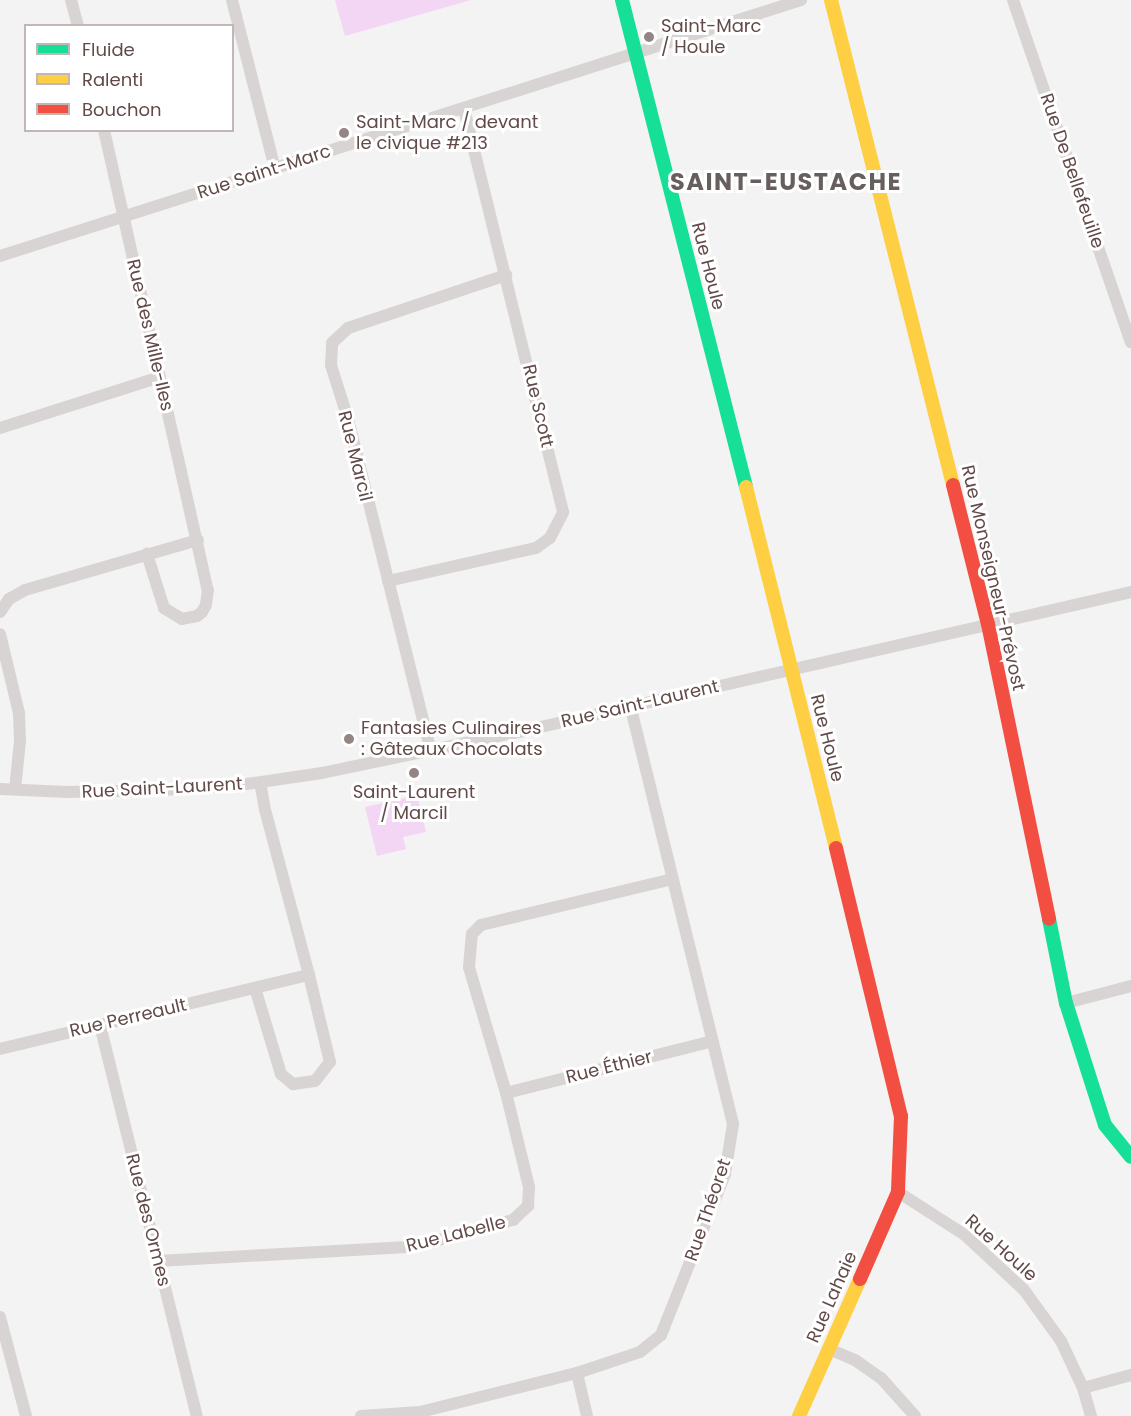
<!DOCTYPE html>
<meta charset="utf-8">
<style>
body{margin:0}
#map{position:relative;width:1131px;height:1416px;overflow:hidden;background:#f3f3f3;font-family:Poppins,sans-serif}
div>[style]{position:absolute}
.green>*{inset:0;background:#f2d6f3}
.street>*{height:12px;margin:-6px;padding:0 6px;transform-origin:6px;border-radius:6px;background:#d9d4d4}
.fast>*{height:14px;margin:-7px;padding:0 7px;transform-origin:7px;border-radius:7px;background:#16e098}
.slow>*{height:14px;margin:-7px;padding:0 7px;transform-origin:7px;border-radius:7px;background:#ffcf43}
.jam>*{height:14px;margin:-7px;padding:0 7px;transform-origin:7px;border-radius:7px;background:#f24e42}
.dots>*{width:16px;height:16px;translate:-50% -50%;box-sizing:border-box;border:3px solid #fff;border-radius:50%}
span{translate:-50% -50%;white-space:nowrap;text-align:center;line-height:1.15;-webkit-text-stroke:6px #fff;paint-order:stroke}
.poi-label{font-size:18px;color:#614a48}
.left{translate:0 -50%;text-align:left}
.street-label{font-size:18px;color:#614a48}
.district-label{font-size:24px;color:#675f5e;font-weight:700;letter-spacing:1.5px}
.legend{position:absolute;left:24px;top:24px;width:210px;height:108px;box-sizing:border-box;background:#fff;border:2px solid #c0b7b6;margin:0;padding:8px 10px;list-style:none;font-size:18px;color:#614a48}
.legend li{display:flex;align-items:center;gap:12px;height:30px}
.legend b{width:30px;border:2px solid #c0b7b6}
</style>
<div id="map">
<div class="green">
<i style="clip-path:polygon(335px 0,471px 0,345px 36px)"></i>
<i style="clip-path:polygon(417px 795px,426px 832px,403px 837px,406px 849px,377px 856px,365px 807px)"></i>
</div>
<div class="street">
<i style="left:71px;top:0;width:27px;rotate:75deg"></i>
<i style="left:232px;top:0;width:174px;rotate:75.7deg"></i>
<i style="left:1013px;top:0;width:362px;rotate:71deg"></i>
<i style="left:104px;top:130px;width:472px;rotate:77.3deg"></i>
<i style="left:208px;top:590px;width:15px;rotate:98deg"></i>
<i style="left:206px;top:605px;width:8px;rotate:120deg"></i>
<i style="left:202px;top:612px;width:6px;rotate:141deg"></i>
<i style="left:197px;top:616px;width:15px;rotate:169deg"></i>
<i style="left:182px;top:619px;width:21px;rotate:-149deg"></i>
<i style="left:164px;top:608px;width:57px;rotate:-107.5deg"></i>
<i style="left:0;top:256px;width:841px;rotate:-17.72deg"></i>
<i style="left:0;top:428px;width:168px;rotate:-17.7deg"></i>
<i style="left:388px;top:581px;width:152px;rotate:-12.6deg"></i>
<i style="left:536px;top:548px;width:17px;rotate:-36deg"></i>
<i style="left:550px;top:538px;width:29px;rotate:-63deg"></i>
<i style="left:563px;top:512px;width:415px;rotate:-103.8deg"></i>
<i style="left:0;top:612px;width:16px;rotate:-55deg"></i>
<i style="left:9px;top:599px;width:18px;rotate:-29deg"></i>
<i style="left:25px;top:590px;width:180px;rotate:-16.1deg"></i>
<i style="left:0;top:634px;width:81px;rotate:76.5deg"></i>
<i style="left:19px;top:713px;width:28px;rotate:88deg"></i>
<i style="left:20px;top:741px;width:48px;rotate:95.9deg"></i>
<i style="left:431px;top:752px;width:346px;rotate:-104deg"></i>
<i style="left:347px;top:416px;width:53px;rotate:-107.4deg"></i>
<i style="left:331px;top:365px;width:22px;rotate:-87deg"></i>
<i style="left:332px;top:343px;width:22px;rotate:-43deg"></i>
<i style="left:348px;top:328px;width:167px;rotate:-18.5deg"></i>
<i style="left:0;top:789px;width:67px;rotate:2.6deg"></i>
<i style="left:67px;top:792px;width:95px;rotate:-1.2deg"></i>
<i style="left:162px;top:790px;width:78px;rotate:-3.7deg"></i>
<i style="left:240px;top:785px;width:83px;rotate:-8.3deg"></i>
<i style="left:322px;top:773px;width:215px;rotate:-11.8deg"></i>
<i style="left:532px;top:729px;width:614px;rotate:-12.88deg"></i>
<i style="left:255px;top:988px;width:90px;rotate:73.2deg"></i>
<i style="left:281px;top:1074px;width:16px;rotate:40deg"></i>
<i style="left:293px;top:1084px;width:22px;rotate:-8deg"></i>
<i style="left:315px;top:1081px;width:24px;rotate:-52deg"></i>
<i style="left:330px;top:1062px;width:89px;rotate:-103.6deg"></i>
<i style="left:1066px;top:1003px;width:67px;rotate:-14.7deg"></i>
<i style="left:100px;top:1025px;width:403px;rotate:76.1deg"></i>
<i style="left:0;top:1049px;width:318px;rotate:-13.5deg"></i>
<i style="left:309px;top:975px;width:171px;rotate:-104.9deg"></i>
<i style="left:265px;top:810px;width:27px;rotate:-100deg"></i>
<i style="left:506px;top:1093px;width:213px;rotate:-14.1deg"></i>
<i style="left:898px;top:1192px;width:80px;rotate:32.7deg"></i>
<i style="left:965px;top:1235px;width:81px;rotate:43deg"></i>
<i style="left:1024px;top:1290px;width:63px;rotate:54deg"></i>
<i style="left:1061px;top:1341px;width:52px;rotate:64.9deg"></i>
<i style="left:1083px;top:1388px;width:29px;rotate:74deg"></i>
<i style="left:158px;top:1261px;width:254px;rotate:-3.2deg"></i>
<i style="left:412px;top:1247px;width:105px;rotate:-15deg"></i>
<i style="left:513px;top:1220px;width:21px;rotate:-43deg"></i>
<i style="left:528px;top:1206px;width:19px;rotate:-87deg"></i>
<i style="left:529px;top:1187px;width:97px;rotate:-103.7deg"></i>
<i style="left:506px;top:1093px;width:131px;rotate:-106.4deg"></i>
<i style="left:469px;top:967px;width:33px;rotate:-85deg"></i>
<i style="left:472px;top:934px;width:13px;rotate:-45deg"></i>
<i style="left:481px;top:925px;width:196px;rotate:-13.5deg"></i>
<i style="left:0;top:1317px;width:102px;rotate:75.3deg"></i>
<i style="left:829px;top:1349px;width:28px;rotate:23deg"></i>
<i style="left:855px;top:1360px;width:32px;rotate:35deg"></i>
<i style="left:881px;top:1378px;width:51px;rotate:48.2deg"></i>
<i style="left:577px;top:1373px;width:44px;rotate:76.9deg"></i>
<i style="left:1083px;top:1388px;width:50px;rotate:-15.2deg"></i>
<i style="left:361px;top:1416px;width:59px;rotate:-3.9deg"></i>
<i style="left:420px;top:1412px;width:162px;rotate:-14deg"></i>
<i style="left:577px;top:1373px;width:66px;rotate:-18.4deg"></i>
<i style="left:640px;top:1352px;width:27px;rotate:-39deg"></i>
<i style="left:661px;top:1335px;width:173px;rotate:-68.3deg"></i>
<i style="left:725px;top:1174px;width:51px;rotate:-80.9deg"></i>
<i style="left:733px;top:1124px;width:431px;rotate:-103.8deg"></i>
</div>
<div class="fast">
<i style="left:622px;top:0;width:503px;rotate:75.71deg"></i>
<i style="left:1049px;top:919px;width:86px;rotate:78.6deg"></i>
<i style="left:1066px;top:1003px;width:128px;rotate:72.3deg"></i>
<i style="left:1105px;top:1125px;width:41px;rotate:50.9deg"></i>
</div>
<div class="slow">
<i style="left:831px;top:0;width:500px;rotate:75.88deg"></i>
<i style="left:746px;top:487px;width:372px;rotate:76deg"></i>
<i style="left:799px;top:1416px;width:150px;rotate:-66deg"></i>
</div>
<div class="jam">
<i style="left:953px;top:485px;width:143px;rotate:75.9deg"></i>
<i style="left:988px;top:624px;width:301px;rotate:78.3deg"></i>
<i style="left:836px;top:848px;width:276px;rotate:76.4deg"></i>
<i style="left:901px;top:1116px;width:76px;rotate:92.3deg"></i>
<i style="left:898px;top:1192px;width:95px;rotate:113.6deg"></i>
</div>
<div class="dots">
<i style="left:649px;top:37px;background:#948584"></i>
<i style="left:344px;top:133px;background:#948584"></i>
<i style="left:349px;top:739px;background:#948584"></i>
<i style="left:414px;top:773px;background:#948584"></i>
</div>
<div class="poi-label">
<span class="left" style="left:661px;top:37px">Saint-Marc<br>/ Houle</span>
<span class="left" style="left:356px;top:133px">Saint-Marc / devant<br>le civique #213</span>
<span class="left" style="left:361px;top:739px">Fantasies Culinaires<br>: Gâteaux Chocolats</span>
<span style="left:414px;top:803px">Saint-Laurent<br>/ Marcil</span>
</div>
<div class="street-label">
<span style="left:1072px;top:171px;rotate:71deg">Rue De Bellefeuille</span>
<span style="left:264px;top:172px;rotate:-18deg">Rue Saint-Marc</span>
<span style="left:708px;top:266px;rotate:76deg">Rue Houle</span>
<span style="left:150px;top:335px;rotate:77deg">Rue des Mille-Iles</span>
<span style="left:538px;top:406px;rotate:77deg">Rue Scott</span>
<span style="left:355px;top:456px;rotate:76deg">Rue Marcil</span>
<span style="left:993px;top:578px;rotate:77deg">Rue Monseigneur-Prévost</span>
<span style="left:640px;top:704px;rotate:-13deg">Rue Saint-Laurent</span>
<span style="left:827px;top:738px;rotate:76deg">Rue Houle</span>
<span style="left:162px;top:788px;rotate:-3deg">Rue Saint-Laurent</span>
<span style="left:128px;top:1018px;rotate:-13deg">Rue Perreault</span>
<span style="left:609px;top:1067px;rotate:-14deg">Rue Éthier</span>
<span style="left:708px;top:1210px;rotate:-71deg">Rue Théoret</span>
<span style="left:148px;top:1220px;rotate:76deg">Rue des Ormes</span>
<span style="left:456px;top:1234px;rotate:-14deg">Rue Labelle</span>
<span style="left:1001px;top:1248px;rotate:42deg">Rue Houle</span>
<span style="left:832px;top:1297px;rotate:-66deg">Rue Lahaie</span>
</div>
<div class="district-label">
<span style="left:786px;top:182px">SAINT-EUSTACHE</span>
</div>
<ul class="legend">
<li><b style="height:8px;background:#16e098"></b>Fluide</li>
<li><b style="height:8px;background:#ffcf43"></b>Ralenti</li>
<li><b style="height:8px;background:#f24e42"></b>Bouchon</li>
</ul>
</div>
